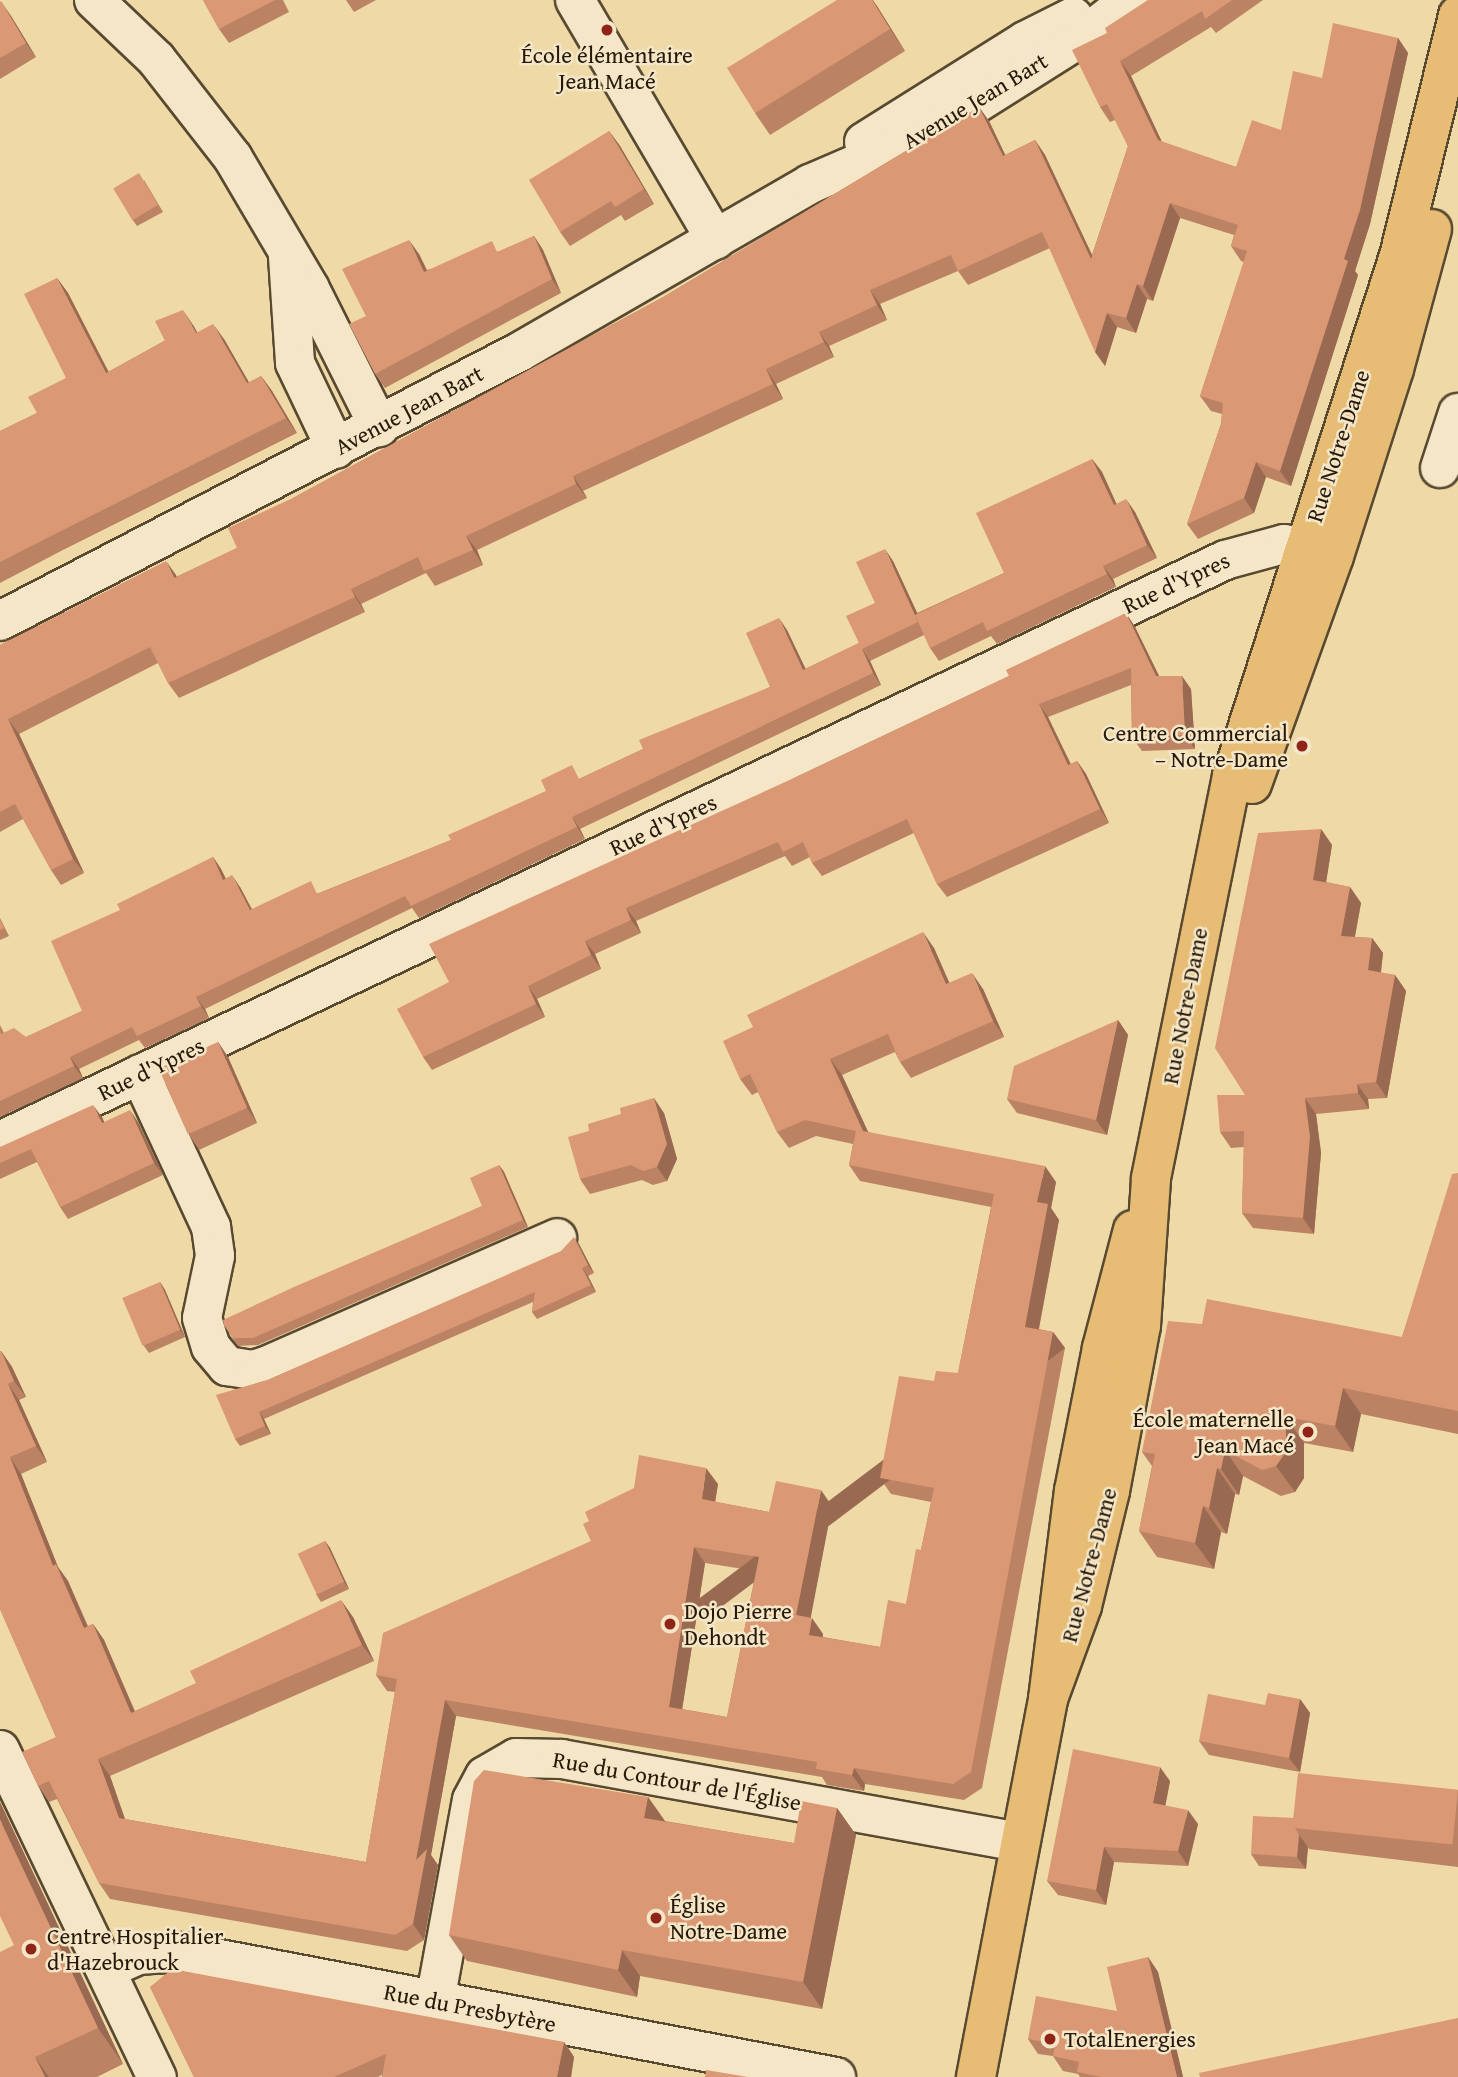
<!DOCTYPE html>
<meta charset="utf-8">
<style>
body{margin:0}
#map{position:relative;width:1458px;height:2077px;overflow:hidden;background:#eed9a7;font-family:"Gentium Book Plus",serif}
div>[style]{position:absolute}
.roads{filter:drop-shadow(2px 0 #584931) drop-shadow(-2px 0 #584931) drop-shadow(0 2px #584931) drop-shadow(0 -2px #584931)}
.minor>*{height:38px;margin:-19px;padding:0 19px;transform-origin:19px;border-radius:19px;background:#f4e6c6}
.major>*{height:38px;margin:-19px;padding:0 19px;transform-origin:19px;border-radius:19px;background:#e7bc74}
.wall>*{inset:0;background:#bb8364}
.shaded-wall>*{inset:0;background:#996a51;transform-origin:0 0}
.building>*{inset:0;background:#da9874;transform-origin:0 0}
.dots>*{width:19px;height:19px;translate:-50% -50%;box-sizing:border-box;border:4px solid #f4e6c6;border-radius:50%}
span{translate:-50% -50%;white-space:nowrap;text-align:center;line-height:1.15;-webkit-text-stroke:5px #f4e6c6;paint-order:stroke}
.poi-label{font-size:23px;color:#26190a}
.right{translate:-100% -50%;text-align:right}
.left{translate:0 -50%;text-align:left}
.street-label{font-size:23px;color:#26190a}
</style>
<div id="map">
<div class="roads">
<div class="minor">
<i style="left:94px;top:0;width:86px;rotate:43.6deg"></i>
<i style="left:156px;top:59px;width:125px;rotate:52.1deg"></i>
<i style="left:233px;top:158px;width:150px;rotate:59.5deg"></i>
<i style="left:309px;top:287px;width:157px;rotate:63.4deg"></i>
<i style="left:575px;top:0;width:278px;rotate:59.6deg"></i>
<i style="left:864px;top:142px;width:190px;rotate:-32.1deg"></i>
<i style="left:1025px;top:41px;width:54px;rotate:-26.6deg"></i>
<i style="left:288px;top:257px;width:106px;rotate:86.2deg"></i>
<i style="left:295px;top:363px;width:95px;rotate:64.5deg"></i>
<i style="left:1440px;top:468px;width:58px;rotate:-71.9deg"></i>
<i style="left:0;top:621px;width:587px;rotate:-27.39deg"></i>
<i style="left:521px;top:351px;width:334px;rotate:-30deg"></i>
<i style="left:810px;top:184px;width:134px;rotate:-23.3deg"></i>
<i style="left:933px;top:131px;width:180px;rotate:-32.3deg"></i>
<i style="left:1085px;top:35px;width:57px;rotate:-37.9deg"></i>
<i style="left:140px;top:1074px;width:169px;rotate:65.1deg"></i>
<i style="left:211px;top:1227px;width:29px;rotate:82deg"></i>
<i style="left:215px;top:1256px;width:63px;rotate:101.8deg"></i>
<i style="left:202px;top:1318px;width:30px;rotate:73deg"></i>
<i style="left:211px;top:1347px;width:25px;rotate:50deg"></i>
<i style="left:227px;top:1366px;width:26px;rotate:9deg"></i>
<i style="left:253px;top:1370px;width:14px;rotate:-17deg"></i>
<i style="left:266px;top:1366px;width:318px;rotate:-23.7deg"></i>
<i style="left:0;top:1141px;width:1356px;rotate:-25.37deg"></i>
<i style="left:1225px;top:560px;width:61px;rotate:-15.2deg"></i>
<i style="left:1284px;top:544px;width:51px;rotate:13.5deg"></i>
<i style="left:0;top:1750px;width:363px;rotate:64.4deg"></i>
<i style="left:107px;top:1969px;width:34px;rotate:-24deg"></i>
<i style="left:138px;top:1955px;width:45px;rotate:-3.8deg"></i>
<i style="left:183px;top:1952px;width:665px;rotate:10.84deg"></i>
<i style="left:435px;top:2001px;width:204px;rotate:-79.6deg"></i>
<i style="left:472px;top:1800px;width:27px;rotate:-62deg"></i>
<i style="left:485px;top:1776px;width:36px;rotate:-30deg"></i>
<i style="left:516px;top:1758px;width:46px;rotate:1.2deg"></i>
<i style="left:562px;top:1759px;width:465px;rotate:10.3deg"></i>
</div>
<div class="major">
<i style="left:1252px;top:784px;width:242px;rotate:-70.2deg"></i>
<i style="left:1334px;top:556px;width:196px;rotate:-72.2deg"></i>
<i style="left:1394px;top:369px;width:145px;rotate:-74.8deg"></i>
<i style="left:1048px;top:1699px;width:99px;rotate:-69.9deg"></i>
<i style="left:1082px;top:1606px;width:118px;rotate:-76.3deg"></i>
<i style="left:1110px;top:1491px;width:168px;rotate:-79.4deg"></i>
<i style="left:1141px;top:1326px;width:148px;rotate:-86.1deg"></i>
<i style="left:1151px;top:1178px;width:410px;rotate:-78.6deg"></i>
<i style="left:1232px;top:776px;width:546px;rotate:-72.2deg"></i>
<i style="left:1399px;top:256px;width:248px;rotate:-76.2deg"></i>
<i style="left:976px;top:2077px;width:385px;rotate:-79.2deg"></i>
<i style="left:1048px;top:1699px;width:210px;rotate:-82.9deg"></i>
<i style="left:1074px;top:1491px;width:146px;rotate:-78.9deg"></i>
<i style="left:1102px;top:1348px;width:122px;rotate:-75.3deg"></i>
</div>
</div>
<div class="wall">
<i style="clip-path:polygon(203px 0,283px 0,289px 12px,229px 43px,219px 29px)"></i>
<i style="clip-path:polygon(346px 0,376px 0,354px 12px)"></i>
<i style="clip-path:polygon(837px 0,873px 0,905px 51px,770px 135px,755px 113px)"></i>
<i style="clip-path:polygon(1148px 0,1263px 0,1216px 33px,1211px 27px,1131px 76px,1162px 142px,1236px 167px,1281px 130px,1322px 78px,1398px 38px,1408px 53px,1370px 224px,1355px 271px,1358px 275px,1291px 486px,1266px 477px,1254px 513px,1198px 539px,1187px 524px,1221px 424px,1222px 414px,1211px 411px,1200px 396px,1244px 262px,1241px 261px,1231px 246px,1234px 235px,1180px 218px,1153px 301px,1147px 299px,1136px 333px,1117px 327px,1105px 366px,1050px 248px,968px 285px,958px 271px,880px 304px,887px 320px,829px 346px,834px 357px,776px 384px,783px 399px,583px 491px,587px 498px,477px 550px,483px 565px,435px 586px,426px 573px,361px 604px,365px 612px,179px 698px,168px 683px,158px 663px,19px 734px,84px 873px,61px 885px,51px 870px,23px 819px,0 832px,0 645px,176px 577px,237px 548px,293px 498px,665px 296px,979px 107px,989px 121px,1005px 155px,1035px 140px,1045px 155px,1092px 255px,1128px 146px,1115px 120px,1110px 122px,1100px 107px,1107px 33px)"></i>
<i style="clip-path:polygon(0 2px,11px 16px,36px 57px,0 79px)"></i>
<i style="clip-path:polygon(609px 131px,620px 146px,654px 204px,625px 221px,621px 215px,570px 246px,560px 232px)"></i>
<i style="clip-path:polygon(144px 180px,163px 212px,137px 226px,132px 219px)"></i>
<i style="clip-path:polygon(534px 236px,543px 250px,561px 293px,385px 388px,375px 374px,366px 316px,419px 254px,427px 270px,500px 251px)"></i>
<i style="clip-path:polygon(57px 278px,68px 293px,108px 372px,193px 325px,197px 332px,224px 339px,249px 383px,261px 376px,272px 391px,297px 433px,61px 551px,0 583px,0 431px,37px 413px,66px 378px)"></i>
<i style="clip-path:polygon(1092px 459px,1102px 472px,1116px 504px,1135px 512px,1157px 558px,1113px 579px,1116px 587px,997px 644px,991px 636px,939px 661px,930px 648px,924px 635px,870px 661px,881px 685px,580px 829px,585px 839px,419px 918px,412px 908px,205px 1009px,209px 1018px,145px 1048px,139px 1040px,79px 1069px,83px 1078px,0 1117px,0 1025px,4px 1033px,26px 1037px,82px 1011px,120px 910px,213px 857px,221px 869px,226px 879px,240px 887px,252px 909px,319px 893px,451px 840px,581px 778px,643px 749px,770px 687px,787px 630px,805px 669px,859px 643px,875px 603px,893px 561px,917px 613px,1004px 573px)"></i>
<i style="clip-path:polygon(1126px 613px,1135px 627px,1159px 676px,1191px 689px,1195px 749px,1142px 751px,1132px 737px,1131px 685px,1048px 717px,1071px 764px,1077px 761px,1086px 774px,1109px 823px,947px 897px,937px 884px,914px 833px,822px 876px,812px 863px,810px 857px,792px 866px,785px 856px,636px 921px,641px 933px,595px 954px,601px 969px,537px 999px,545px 1017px,432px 1070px,423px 1057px,449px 982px,794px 778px,1009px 676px)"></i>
<i style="clip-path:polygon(1321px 829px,1332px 845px,1326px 882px,1350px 887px,1361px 903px,1355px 937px,1372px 938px,1383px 953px,1381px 973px,1395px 975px,1406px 991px,1387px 1098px,1368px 1099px,1369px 1109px,1316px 1114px,1321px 1153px,1314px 1234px,1253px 1228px,1242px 1213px,1244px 1147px,1231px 1148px,1220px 1132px,1245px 1095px)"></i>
<i style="clip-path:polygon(0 918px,9px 936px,0 940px)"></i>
<i style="clip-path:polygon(evenodd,934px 948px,949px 983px,983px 989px,1004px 1037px,911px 1078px,900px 1062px,895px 1052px,842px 1075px,868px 1132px,1056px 1182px,1051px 1208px,1059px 1220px,1039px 1329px,1053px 1332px,1065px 1348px,982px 1788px,964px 1800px,865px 1784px,864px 1791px,827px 1785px,822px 1777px,456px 1716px,431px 1855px,438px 1865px,424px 1940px,407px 1951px,110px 1899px,99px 1883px,57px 1799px,49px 1802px,38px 1786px,56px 1737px,0 1609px,1px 1351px,12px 1367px,26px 1397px,19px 1400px,47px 1462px,21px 1474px,58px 1567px,68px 1581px,88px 1626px,93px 1624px,104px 1640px,135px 1711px,353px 1617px,374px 1661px,110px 1776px,125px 1819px,366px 1862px,395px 1692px,387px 1691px,376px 1675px,591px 1541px,718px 1484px,715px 1502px,769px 1512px,832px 1506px,810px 1618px,823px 1634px,823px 1637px,880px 1647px,906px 1604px,921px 1550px,931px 1502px,891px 1494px,880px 1478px,934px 1381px,958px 1373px,991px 1207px,860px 1181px,849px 1165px,853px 1144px,816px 1136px,789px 1148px,777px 1132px,758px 1092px,752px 1095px,740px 1079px,934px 948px,705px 1563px,756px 1571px,727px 1717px,682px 1709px,705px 1563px)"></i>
<i style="clip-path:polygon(1118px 1020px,1128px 1035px,1107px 1135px,1017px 1113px,1007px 1099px)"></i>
<i style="clip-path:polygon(218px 1042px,228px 1057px,257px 1123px,199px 1150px,189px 1135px)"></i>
<i style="clip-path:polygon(664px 1113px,677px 1159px,667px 1181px,653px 1185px,642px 1180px,590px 1194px,580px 1179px,589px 1131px,621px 1114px)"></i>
<i style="clip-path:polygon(102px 1117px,104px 1122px,138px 1122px,163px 1175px,68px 1219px,60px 1207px,37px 1162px,0 1179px,0 1147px)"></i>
<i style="clip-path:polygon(499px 1165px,504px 1172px,528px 1227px,258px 1345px,238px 1346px,224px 1325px,482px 1206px)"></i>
<i style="clip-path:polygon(1458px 1173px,1458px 1434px,1361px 1414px,1353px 1452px,1304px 1443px,1304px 1478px,1295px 1492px,1281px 1496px,1243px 1476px,1239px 1495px,1235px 1494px,1227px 1534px,1221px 1532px,1214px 1569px,1157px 1557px,1139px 1531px,1152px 1466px,1142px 1452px,1402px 1337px)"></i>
<i style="clip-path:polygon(579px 1244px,594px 1273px,588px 1276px,596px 1292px,537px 1319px,532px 1312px,533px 1302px,264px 1419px,271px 1434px,240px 1446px,235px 1439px,270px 1379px)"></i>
<i style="clip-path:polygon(160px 1282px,165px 1290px,185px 1337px,149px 1353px,144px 1346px)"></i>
<i style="clip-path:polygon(325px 1541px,330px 1548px,349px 1589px,321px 1602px,316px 1594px)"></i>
<i style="clip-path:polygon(1300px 1699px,1310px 1713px,1300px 1772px,1209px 1755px,1199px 1741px,1265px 1705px)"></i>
<i style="clip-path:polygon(1170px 1781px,1165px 1806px,1198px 1824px,1188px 1866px,1114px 1862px,1106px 1905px,1058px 1895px,1047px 1881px)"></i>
<i style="clip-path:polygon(1458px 1791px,1458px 1867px,1309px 1849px,1308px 1847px,1306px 1869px,1259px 1866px,1251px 1854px,1295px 1818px)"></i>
<i style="clip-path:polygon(648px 1797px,665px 1821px,794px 1843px,837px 1808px,856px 1835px,822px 2009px,640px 1976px,637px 1997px,467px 1961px,449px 1935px)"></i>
<i style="clip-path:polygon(0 1802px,123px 2064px,97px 2077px,0 2077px,14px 1945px)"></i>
<i style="clip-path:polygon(1148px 1957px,1158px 1972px,1183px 2077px,1080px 2077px,1078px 2074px,1063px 2071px,1053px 2056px,1038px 2054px,1028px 2039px,1117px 2011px)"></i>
<i style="clip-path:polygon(150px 1987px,564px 2042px,574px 2057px,571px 2077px,382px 2077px,382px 2075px,378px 2077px,194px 2077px)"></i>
</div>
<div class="shaded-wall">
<i style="clip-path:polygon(872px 0,877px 6px,905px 51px,890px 29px)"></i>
<i style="clip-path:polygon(1px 1px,11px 16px,36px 57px,26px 43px)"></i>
<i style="clip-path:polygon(1398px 38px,1408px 53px,1370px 224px,1355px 271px,1358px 275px,1291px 486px,1280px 471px,1344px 259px)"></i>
<i style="clip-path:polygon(1120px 61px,1131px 76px,1168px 155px,1158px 140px)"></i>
<i style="clip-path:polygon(979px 107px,989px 121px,1013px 171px,1003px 156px)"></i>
<i style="clip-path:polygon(609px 131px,620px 146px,654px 204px,644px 189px)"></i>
<i style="clip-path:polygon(1035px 140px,1045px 155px,1101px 274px,1091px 259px)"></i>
<i style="clip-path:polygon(1170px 203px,1180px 218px,1153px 301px,1143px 286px)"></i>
<i style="clip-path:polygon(534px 236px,543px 250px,561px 293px,552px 279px)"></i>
<i style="clip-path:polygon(409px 240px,419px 254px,434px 286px,424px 272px)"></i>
<i style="clip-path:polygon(57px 278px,68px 293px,117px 388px,106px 373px)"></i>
<i style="clip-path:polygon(1137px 284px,1147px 299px,1136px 333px,1126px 318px)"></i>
<i style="clip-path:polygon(870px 290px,880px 304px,887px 320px,877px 305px)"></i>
<i style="clip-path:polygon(183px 310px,193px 325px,206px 348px,196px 333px)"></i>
<i style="clip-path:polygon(1107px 313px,1117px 327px,1105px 366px,1095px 352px)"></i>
<i style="clip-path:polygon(213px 324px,224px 339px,258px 398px,247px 383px)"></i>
<i style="clip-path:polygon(819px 332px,829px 346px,834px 357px,824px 342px)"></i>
<i style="clip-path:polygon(766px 369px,776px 384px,783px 399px,773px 384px)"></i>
<i style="clip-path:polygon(261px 376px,272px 391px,297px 433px,286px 418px)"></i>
<i style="clip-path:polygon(1092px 459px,1102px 472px,1123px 518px,1114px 505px)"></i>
<i style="clip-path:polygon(1256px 462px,1266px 477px,1254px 513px,1244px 498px)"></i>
<i style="clip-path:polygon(573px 476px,583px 491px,587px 498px,576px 484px)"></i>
<i style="clip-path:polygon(1126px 499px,1135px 512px,1157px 558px,1147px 545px)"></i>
<i style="clip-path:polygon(466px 536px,477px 550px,483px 565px,473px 550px)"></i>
<i style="clip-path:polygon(885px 549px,893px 561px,927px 634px,918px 622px)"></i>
<i style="clip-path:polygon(166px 561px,176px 575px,184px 593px,174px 578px)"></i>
<i style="clip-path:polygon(1103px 566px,1113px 579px,1116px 587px,1107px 574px)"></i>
<i style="clip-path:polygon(351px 589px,361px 604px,365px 612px,355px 597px)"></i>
<i style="clip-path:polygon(1126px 613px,1135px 627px,1166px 690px,1156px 676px)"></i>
<i style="clip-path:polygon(779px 618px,787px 630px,812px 682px,803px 670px)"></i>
<i style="clip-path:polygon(862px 649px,870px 661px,881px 685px,873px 673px)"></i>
<i style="clip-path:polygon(1182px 676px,1191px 689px,1195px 749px,1185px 735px)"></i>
<i style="clip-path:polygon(1039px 704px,1048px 717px,1077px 778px,1068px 765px)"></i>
<i style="clip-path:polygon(8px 719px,19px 734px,84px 873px,73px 859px)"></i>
<i style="clip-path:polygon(1077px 761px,1086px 774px,1109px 823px,1100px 809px)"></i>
<i style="clip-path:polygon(572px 817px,580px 829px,585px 839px,577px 827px)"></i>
<i style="clip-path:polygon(1321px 829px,1332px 845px,1324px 895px,1313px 880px)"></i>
<i style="clip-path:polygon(213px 857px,221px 869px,232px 892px,223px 880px)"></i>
<i style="clip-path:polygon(232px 875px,240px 887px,258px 922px,250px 910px)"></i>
<i style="clip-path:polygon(1350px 887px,1361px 903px,1352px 951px,1341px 936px)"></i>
<i style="clip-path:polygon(626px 908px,636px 921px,641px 933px,631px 920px)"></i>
<i style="clip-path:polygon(923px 932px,934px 948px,957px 1000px,946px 984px)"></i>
<i style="clip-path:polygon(1372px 938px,1383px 953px,1379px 986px,1368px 970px)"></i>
<i style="clip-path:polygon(585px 941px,595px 954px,601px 969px,591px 955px)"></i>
<i style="clip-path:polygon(972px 973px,983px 989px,1004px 1037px,993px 1021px)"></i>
<i style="clip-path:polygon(1395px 975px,1406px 991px,1387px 1098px,1376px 1082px)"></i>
<i style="clip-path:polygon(528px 986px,537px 999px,545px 1017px,536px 1004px)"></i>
<i style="clip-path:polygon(196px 997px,205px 1009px,209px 1018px,201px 1006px)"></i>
<i style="clip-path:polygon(1118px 1020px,1128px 1035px,1107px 1135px,1096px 1120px)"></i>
<i style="clip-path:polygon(218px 1042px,228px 1057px,257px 1123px,247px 1108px)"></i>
<i style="clip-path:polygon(70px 1057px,79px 1069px,83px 1078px,74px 1066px)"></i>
<i style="clip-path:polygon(830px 1059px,842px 1075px,875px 1147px,863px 1131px)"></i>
<i style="clip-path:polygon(1357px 1084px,1368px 1099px,1369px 1109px,1358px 1093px)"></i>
<i style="clip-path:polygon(654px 1098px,664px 1113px,677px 1159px,667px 1181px,657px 1167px)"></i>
<i style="clip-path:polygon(1305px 1098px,1316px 1114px,1321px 1153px,1314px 1234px,1303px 1218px)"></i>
<i style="clip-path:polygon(93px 1105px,102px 1117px,110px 1135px,102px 1123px)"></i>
<i style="clip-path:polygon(130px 1110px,138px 1122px,163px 1175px,154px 1163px)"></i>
<i style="clip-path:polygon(499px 1165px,504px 1172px,528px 1227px,523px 1220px)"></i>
<i style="clip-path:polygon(1045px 1166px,1056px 1182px,1051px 1208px,1059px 1220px,1036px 1343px,1025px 1327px,1037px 1202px)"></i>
<i style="clip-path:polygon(574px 1237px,579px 1244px,594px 1273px,588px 1265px)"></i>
<i style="clip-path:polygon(582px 1268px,588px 1276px,596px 1292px,591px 1285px)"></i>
<i style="clip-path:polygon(160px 1282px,165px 1290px,185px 1337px,180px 1330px)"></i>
<i style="left:1053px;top:1332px;width:20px;height:448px;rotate:53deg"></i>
<i style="clip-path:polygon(1px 1351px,12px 1367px,26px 1397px,14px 1381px)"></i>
<i style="clip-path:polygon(8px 1384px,19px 1400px,47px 1462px,36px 1446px)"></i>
<i style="clip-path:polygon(1343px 1388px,1361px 1414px,1353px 1452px,1335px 1426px)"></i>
<i style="clip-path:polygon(259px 1412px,264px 1419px,271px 1434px,265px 1426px)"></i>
<i style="clip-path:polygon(1286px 1417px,1304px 1443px,1304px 1478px,1295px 1492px,1276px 1466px)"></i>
<i style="clip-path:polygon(1225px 1450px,1243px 1476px,1239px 1495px,1221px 1469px)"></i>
<i style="clip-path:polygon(10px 1457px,21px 1474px,58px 1567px,68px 1581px,95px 1644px,84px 1628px,53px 1566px)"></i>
<i style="clip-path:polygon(706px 1468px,718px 1484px,713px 1515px,702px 1499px)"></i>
<i style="clip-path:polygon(1217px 1468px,1235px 1494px,1227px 1534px,1209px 1508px)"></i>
<i style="clip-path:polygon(821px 1490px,832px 1506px,808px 1632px,796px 1615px)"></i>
<i style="clip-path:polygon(1203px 1506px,1221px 1532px,1214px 1569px,1195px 1543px)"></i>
<i style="clip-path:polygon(325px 1541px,330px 1548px,349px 1589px,344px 1582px)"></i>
<i style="clip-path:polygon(694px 1547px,705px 1563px,680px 1723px,669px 1707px)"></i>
<i style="clip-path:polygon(341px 1600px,353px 1617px,374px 1661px,362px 1645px)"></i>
<i style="clip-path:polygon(812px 1618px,823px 1634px,821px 1651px,809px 1635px)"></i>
<i style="clip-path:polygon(93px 1624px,104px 1640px,142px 1729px,131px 1713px)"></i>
<i style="clip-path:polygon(1300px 1699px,1310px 1713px,1300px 1772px,1289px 1758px)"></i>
<i style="clip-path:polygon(445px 1700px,456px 1716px,431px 1855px,438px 1865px,424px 1940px,413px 1924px,416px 1860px)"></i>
<i style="clip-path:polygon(98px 1759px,110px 1776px,130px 1834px,119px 1818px)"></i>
<i style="clip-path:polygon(1160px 1767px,1170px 1781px,1163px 1818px,1153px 1803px)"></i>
<i style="clip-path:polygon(854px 1768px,865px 1784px,864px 1791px,852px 1775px)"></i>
<i style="clip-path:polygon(648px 1797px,667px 1824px,644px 1818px)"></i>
<i style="clip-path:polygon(0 1802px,123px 2064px,98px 2028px,0 1820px)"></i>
<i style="clip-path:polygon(837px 1808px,856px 1835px,822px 2009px,803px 1982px)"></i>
<i style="clip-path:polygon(1188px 1810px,1198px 1824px,1188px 1866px,1178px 1851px)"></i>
<i style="clip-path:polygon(1299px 1835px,1308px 1847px,1306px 1869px,1297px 1857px)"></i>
<i style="clip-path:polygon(1104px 1847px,1114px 1862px,1106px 1905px,1096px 1890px)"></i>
<i style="clip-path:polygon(622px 1950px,640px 1976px,637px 1997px,618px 1970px)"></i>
<i style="clip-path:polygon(1148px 1957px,1158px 1972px,1183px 2077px,1177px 2077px)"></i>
<i style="clip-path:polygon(564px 2042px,574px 2057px,571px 2077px,557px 2077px)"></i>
<i style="clip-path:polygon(35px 2057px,49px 2077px,45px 2077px)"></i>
</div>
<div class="building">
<i style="clip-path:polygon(203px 0,275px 0,219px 29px)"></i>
<i style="clip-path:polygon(837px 0,872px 0,890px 29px,755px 113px,727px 68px)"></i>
<i style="clip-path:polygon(1148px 0,1232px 0,1205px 19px,1202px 11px,1120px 61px,1158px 140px,1236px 167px,1252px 120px,1281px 130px,1293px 71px,1322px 78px,1333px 23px,1398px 38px,1360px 210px,1344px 259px,1348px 261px,1280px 471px,1256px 462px,1244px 498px,1187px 524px,1221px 424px,1223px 403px,1200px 396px,1247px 251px,1231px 246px,1238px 225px,1170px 203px,1143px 286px,1137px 284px,1126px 318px,1107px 313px,1095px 352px,1042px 232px,958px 271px,951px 255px,870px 290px,877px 305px,819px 332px,824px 342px,766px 369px,773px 384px,573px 476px,576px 484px,466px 536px,473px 550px,424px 571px,418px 557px,351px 589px,355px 597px,168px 683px,150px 647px,8px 719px,73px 859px,51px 870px,15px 804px,0 812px,0 645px,166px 561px,174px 578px,237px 548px,228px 528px,293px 498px,665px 296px,979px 107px,1003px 156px,1035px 140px,1091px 259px,1128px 146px,1107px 104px,1100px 107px,1072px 50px,1107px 33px,1105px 28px)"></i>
<i style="clip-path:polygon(1px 1px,26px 43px,0 58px,0 2px)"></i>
<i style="clip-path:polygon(609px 131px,644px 189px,615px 207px,611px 201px,560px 232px,529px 180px)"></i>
<i style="left:139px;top:173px;width:37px;height:30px;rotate:59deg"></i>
<i style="clip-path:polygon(534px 236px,552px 279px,375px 374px,349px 324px,366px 316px,342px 269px,409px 240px,424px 272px,492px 241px,497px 252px)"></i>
<i style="clip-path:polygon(57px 278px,106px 373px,165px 341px,155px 321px,183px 310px,196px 333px,213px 324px,247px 383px,261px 376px,286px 418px,51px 536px,0 562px,0 431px,37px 413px,28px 397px,66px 378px,24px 294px)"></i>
<i style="clip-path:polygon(1092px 459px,1114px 505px,1126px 499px,1147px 545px,1103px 566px,1107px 574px,987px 631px,983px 622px,930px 648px,915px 615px,1004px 573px,976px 513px)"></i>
<i style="clip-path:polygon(885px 549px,918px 622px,862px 649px,873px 673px,572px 817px,577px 827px,411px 906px,405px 896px,196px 997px,201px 1006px,137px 1036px,132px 1027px,70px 1057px,74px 1066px,0 1101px,0 1031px,1px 1034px,14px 1028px,26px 1037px,82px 1011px,51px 941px,120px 910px,117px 904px,213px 857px,223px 880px,232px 875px,250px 910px,311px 881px,317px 894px,451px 840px,448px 835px,546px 791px,541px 780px,572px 765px,579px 779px,643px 749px,639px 740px,770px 687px,746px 633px,779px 618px,803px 670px,859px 643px,846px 616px,875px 603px,856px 562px)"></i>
<i style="clip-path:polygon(1126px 613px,1156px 676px,1182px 676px,1185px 735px,1132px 737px,1131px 668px,1039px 704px,1068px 765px,1077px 761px,1100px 809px,937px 884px,907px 819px,812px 863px,803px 842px,783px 852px,778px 842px,626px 908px,631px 920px,585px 941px,591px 955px,528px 986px,536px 1004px,423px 1057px,397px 1009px,449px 982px,429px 944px,794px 778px,1009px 676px,1006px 670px)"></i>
<i style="clip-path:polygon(1321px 829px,1313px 880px,1350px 887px,1341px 936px,1372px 938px,1368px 970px,1395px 975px,1376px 1082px,1357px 1084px,1358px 1093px,1305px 1098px,1310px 1137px,1303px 1218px,1242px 1213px,1244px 1131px,1220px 1132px,1217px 1095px,1245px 1095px,1215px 1048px,1258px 833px)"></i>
<i style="clip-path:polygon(0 920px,4px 928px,0 930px)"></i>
<i style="clip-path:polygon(evenodd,923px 932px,946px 984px,972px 973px,993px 1021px,900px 1062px,888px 1034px,830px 1059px,863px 1131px,1045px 1166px,1037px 1202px,1048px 1204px,1025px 1327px,1053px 1332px,971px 1772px,953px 1784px,854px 1768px,852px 1775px,816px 1769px,817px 1762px,445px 1700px,416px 1860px,427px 1849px,413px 1924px,395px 1935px,99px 1883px,49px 1781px,38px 1786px,22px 1752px,56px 1737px,0 1609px,0 1351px,1px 1351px,14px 1381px,8px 1384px,36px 1446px,10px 1457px,53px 1566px,56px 1564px,84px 1628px,93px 1624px,131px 1713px,196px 1683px,190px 1671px,341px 1600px,362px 1645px,98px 1759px,119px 1818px,366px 1862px,397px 1679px,376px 1675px,383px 1633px,591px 1541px,583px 1524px,589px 1521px,585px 1512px,634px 1488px,639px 1455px,706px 1468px,702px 1499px,769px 1512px,776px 1481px,821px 1490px,796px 1615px,812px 1618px,809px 1635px,880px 1647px,888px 1600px,906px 1604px,916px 1549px,921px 1550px,934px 1488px,880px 1478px,899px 1376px,934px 1381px,936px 1371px,958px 1373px,994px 1194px,849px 1165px,856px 1131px,805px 1120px,777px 1132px,750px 1074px,740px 1079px,723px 1041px,753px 1027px,747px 1015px,923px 932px,694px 1547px,759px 1557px,727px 1717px,669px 1707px,694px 1547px)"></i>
<i style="clip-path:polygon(1118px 1020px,1096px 1120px,1007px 1099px,1014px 1066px)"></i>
<i style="left:218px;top:1042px;width:72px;height:65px;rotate:66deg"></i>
<i style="clip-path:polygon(654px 1098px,667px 1144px,657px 1167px,643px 1171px,631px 1165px,580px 1179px,568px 1137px,589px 1131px,588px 1124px,621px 1114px,620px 1108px)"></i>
<i style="clip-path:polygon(93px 1105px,102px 1123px,130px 1110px,154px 1163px,60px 1207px,31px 1149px,0 1163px,0 1147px)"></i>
<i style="clip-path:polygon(499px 1165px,523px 1220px,253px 1338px,233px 1338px,224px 1325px,223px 1320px,294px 1287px,482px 1206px,470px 1178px)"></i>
<i style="clip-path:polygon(1458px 1173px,1458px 1411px,1343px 1388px,1335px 1426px,1286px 1417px,1286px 1452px,1276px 1466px,1262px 1470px,1225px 1450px,1221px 1469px,1217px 1468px,1209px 1508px,1203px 1506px,1195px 1543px,1139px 1531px,1155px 1454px,1142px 1452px,1168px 1321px,1202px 1324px,1207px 1299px,1402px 1337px,1452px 1174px)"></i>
<i style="clip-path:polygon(574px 1237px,588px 1265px,582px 1268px,591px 1285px,532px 1312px,535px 1292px,259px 1412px,265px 1426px,235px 1439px,216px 1395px,270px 1379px,561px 1251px)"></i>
<i style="left:160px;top:1282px;width:52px;height:41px;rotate:67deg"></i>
<i style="left:325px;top:1541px;width:45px;height:30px;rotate:65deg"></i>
<i style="clip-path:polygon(1268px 1693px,1300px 1699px,1289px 1758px,1199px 1741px,1208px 1694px,1265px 1705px)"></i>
<i style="clip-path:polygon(1073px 1749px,1160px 1767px,1153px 1803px,1188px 1810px,1178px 1851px,1104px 1847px,1096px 1890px,1047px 1881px)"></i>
<i style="clip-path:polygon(484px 1770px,648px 1797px,644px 1818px,794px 1843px,801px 1801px,837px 1808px,803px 1982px,622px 1950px,618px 1970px,449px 1935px,474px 1781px)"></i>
<i style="left:1298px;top:1773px;width:161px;height:55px;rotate:6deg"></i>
<i style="clip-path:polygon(1253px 1816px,1295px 1818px,1295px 1828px,1299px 1835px,1297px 1857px,1251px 1854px)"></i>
<i style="clip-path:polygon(0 1820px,98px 2028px,35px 2057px,45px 2077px,0 2077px,0 1952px,14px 1945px,0 1916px)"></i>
<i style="clip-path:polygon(1148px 1957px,1177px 2077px,1101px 2077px,1077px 2072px,1079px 2062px,1053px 2056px,1055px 2044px,1028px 2039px,1036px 1996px,1117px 2011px,1107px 1967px)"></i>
<i style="clip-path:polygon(172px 1969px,564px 2042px,557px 2077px,382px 2077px,386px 2054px,334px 2077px,194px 2077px,150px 1987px)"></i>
<i style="clip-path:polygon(1458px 2018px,1458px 2077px,1200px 2077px,1199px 2073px)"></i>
<i style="clip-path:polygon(706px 2070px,748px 2077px,705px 2077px)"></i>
</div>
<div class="dots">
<i style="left:607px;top:30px;background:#8f2418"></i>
<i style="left:1302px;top:746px;background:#8f2418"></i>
<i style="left:1308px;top:1432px;background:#8f2418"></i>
<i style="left:670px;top:1624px;background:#8f2418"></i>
<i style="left:656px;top:1918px;background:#8f2418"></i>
<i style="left:31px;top:1949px;background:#8f2418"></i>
<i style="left:1050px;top:2039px;background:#8f2418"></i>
</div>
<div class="poi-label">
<span style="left:607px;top:68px">École élémentaire<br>Jean Macé</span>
<span class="right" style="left:1288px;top:746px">Centre Commercial<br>– Notre-Dame</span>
<span class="right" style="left:1294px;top:1432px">École maternelle<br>Jean Macé</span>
<span class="left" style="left:684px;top:1624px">Dojo Pierre<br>Dehondt</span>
<span class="left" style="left:670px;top:1918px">Église<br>Notre-Dame</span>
<span class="left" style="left:47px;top:1949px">Centre Hospitalier<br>d'Hazebrouck</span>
<span class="left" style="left:1064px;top:2039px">TotalEnergies</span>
</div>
<div class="street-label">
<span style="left:975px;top:101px;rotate:-31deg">Avenue Jean Bart</span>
<span style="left:409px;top:410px;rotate:-28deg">Avenue Jean Bart</span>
<span style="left:1338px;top:446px;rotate:-72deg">Rue Notre-Dame</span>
<span style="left:1176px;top:583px;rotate:-25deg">Rue d'Ypres</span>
<span style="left:663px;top:825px;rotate:-25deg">Rue d'Ypres</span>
<span style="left:1185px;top:1006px;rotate:-79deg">Rue Notre-Dame</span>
<span style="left:151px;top:1069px;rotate:-26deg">Rue d'Ypres</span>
<span style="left:1089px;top:1565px;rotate:-75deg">Rue Notre-Dame</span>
<span style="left:677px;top:1781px;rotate:10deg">Rue du Contour de l'Église</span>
<span style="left:470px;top:2008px;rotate:11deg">Rue du Presbytère</span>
</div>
</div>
